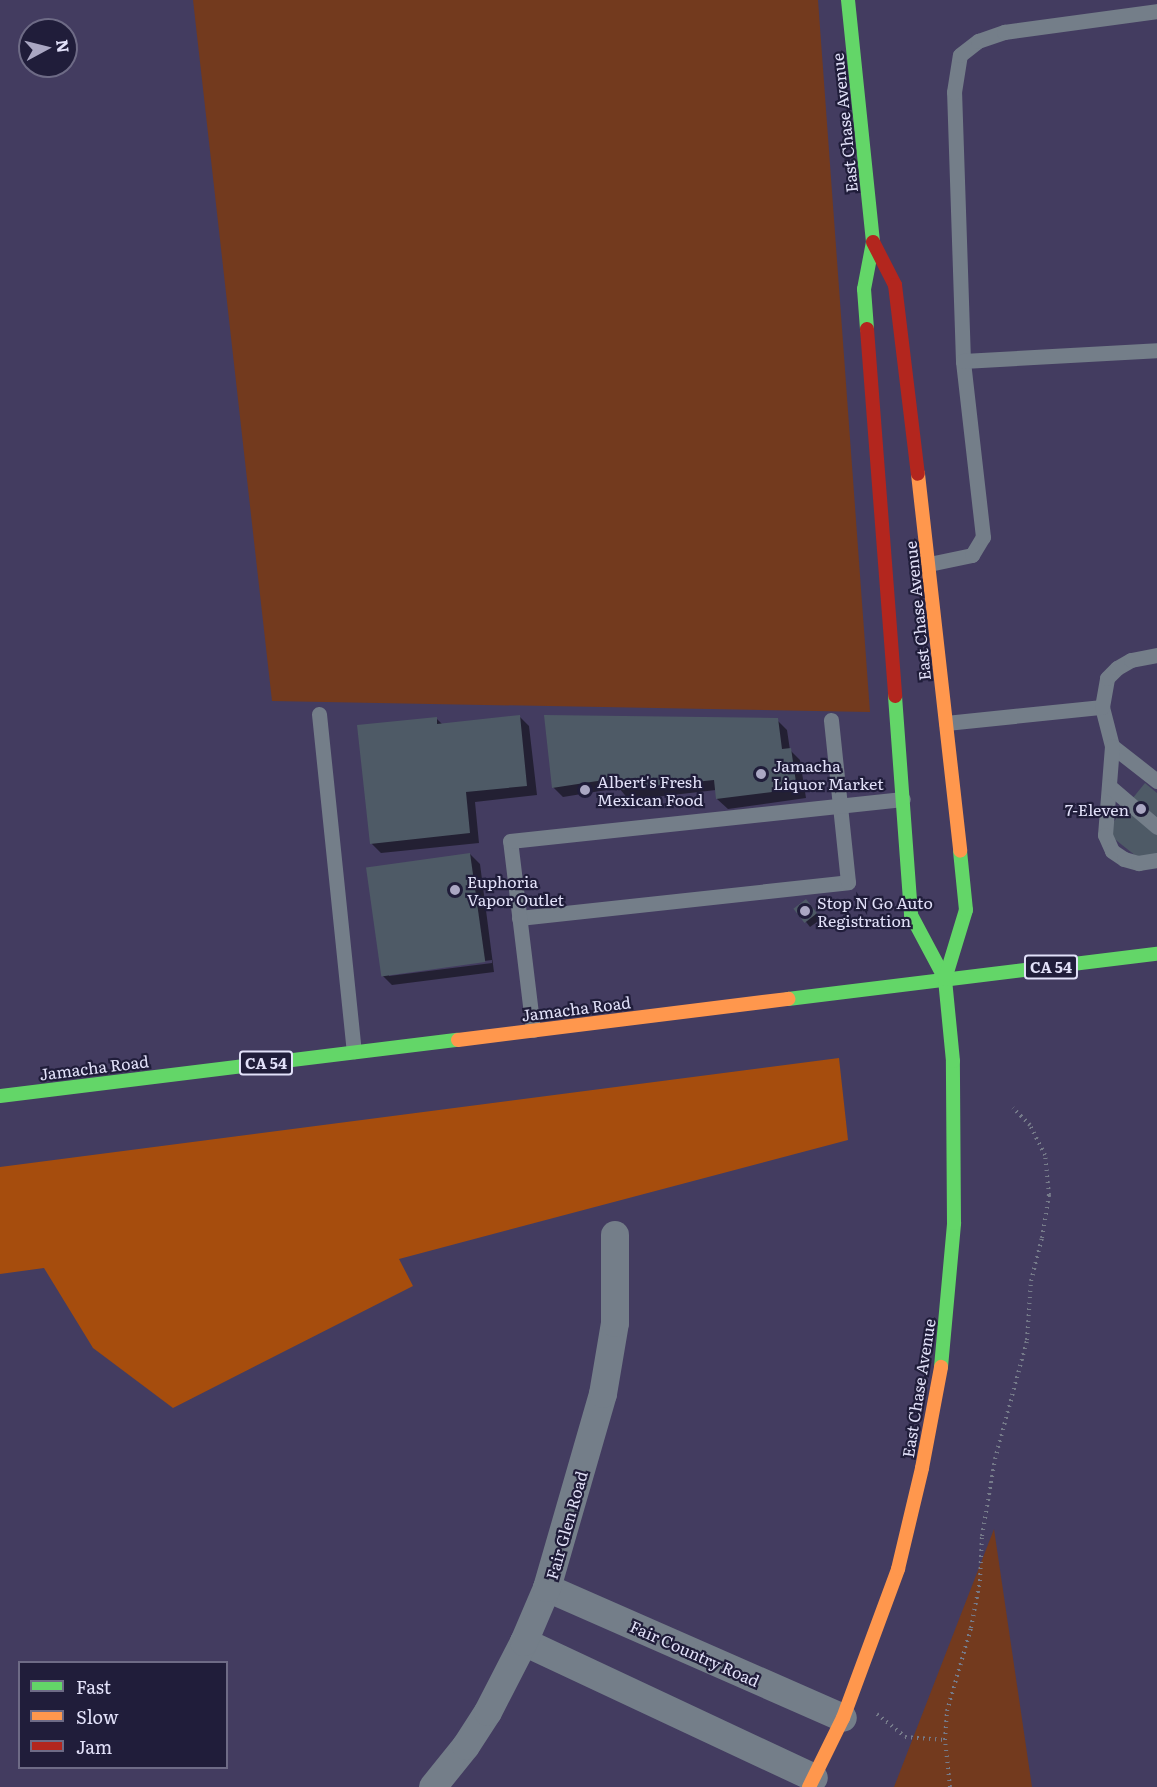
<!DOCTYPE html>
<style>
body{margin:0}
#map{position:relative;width:1157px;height:1787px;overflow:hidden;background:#433c60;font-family:Literata,serif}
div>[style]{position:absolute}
.green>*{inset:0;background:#733a1e}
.forest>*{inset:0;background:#a64d0d}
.shadow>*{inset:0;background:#0007}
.building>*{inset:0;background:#4e5a66;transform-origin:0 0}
.path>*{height:4px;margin-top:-2px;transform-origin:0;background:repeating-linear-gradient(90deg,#767b8a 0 1.5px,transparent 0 6px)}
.lane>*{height:15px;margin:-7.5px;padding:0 7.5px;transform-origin:7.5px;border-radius:7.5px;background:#747e89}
.street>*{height:28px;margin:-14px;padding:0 14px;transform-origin:14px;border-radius:14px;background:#747e89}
.fast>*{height:14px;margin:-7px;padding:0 7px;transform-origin:7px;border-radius:7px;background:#63d668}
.slow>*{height:14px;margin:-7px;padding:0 7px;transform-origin:7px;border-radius:7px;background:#ff974d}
.jam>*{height:14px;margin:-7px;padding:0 7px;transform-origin:7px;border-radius:7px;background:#b3261e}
.dots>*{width:16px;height:16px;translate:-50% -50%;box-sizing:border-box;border:3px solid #201d3a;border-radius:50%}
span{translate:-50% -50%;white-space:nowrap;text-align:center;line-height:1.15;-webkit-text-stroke:4.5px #201d3a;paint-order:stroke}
.shield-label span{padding:2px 4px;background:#201d3a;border:2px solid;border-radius:4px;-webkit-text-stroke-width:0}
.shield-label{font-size:15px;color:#e2e1f9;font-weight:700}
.street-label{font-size:16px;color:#e2e1f9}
.poi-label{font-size:16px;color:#e2e1f9}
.left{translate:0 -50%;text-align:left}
.right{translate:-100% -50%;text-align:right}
.legend{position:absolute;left:18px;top:1661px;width:210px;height:108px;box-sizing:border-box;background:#201d3a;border:2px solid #6e6b86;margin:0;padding:8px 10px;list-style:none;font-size:18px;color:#e2e1f9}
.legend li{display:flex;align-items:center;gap:12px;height:30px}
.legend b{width:30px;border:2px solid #6e6b86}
.north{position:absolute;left:18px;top:18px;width:60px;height:60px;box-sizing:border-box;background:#201d3a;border:2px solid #6e6b86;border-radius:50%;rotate:83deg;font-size:16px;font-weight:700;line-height:24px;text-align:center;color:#e2e1f9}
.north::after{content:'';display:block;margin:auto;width:21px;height:27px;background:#aaa7c3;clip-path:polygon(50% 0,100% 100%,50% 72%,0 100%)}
</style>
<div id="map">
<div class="green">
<i style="clip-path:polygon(193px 0,818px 0,870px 712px,272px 701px)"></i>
<i style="clip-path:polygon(994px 1529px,1032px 1787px,894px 1787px)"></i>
</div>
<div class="forest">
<i style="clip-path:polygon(839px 1058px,848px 1140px,399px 1259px,413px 1286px,173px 1408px,93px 1348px,44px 1268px,0 1274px,0 1167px)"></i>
</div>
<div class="shadow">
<i style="clip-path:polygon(519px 716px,529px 726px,537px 795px,475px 802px,479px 843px,381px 853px,371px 843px,436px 718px,443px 725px)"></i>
<i style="clip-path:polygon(777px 720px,787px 730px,790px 750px,800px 760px,806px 798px,728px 809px,717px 799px,716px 790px,629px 800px,619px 788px,563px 797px,553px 787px)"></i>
<i style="clip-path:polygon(evenodd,470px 854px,480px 864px,494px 972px,392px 985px,382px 975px,470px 854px,492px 960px,492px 963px,389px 976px,389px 973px,492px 960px)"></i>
<i style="clip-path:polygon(811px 906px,821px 919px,810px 927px,796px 909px)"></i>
</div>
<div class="building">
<i style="clip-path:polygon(520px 715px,527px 786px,466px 792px,470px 833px,370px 844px,357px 725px,437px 717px,437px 724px)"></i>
<i style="clip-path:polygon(544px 715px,778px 718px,782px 749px,791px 748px,797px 789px,716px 799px,714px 780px,618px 790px,617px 778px,552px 788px)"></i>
<i style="clip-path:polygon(1145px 783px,1157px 793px,1157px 854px,1141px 860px,1112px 837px,1111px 825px)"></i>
<i style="left:470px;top:853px;width:110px;height:105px;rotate:82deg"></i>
<i style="left:806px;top:899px;width:18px;height:16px;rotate:52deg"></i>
</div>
<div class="path">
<i style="left:877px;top:1714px;width:36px;rotate:39deg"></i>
<i style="left:905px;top:1737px;width:40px;rotate:4.3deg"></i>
<i style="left:950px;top:1787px;width:47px;rotate:-96.1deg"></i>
<i style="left:945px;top:1740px;width:29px;rotate:-86deg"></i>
<i style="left:947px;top:1711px;width:86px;rotate:-73.9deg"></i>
<i style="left:971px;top:1628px;width:48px;rotate:-79.2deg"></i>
<i style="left:980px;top:1581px;width:45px;rotate:-87.5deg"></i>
<i style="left:982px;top:1536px;width:78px;rotate:-80.4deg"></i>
<i style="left:995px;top:1459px;width:123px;rotate:-74.9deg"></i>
<i style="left:1027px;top:1340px;width:59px;rotate:-86.1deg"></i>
<i style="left:1031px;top:1281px;width:44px;rotate:-75.7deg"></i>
<i style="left:1042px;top:1238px;width:44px;rotate:-80.8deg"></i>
<i style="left:1049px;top:1195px;width:40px;rotate:-95.7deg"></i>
<i style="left:1045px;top:1155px;width:34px;rotate:-117deg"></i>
<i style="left:1030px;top:1125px;width:24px;rotate:-135deg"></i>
</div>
<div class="lane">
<i style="left:963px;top:361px;width:269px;rotate:-91.9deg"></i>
<i style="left:954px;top:92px;width:37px;rotate:-81deg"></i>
<i style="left:960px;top:55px;width:23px;rotate:-38deg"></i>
<i style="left:978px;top:41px;width:28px;rotate:-19deg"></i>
<i style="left:1004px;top:32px;width:154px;rotate:-7.8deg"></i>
<i style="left:929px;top:564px;width:44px;rotate:-11.8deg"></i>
<i style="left:972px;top:555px;width:21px;rotate:-59deg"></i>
<i style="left:983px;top:537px;width:177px;rotate:-96.5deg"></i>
<i style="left:963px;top:361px;width:194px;rotate:-3.2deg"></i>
<i style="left:1102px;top:707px;width:40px;rotate:75.6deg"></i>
<i style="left:1112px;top:746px;width:57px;rotate:37.9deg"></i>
<i style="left:319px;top:714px;width:339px;rotate:84.1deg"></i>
<i style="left:946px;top:723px;width:157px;rotate:-5.9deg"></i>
<i style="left:1102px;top:707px;width:29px;rotate:-80deg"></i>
<i style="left:1107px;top:678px;width:14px;rotate:-45deg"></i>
<i style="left:1117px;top:668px;width:16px;rotate:-30deg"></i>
<i style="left:1131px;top:660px;width:26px;rotate:-11deg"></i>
<i style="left:1112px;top:746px;width:89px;rotate:94.5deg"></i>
<i style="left:1105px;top:835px;width:17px;rotate:66deg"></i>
<i style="left:1112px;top:851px;width:14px;rotate:34deg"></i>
<i style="left:1124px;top:859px;width:15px;rotate:16deg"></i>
<i style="left:1138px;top:863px;width:19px;rotate:-9deg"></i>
<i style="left:1109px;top:786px;width:63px;rotate:40.5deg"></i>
<i style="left:519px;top:918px;width:331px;rotate:-6.2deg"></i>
<i style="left:848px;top:882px;width:163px;rotate:-96deg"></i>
<i style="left:533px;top:1030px;width:190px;rotate:-96.9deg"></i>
<i style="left:510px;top:841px;width:395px;rotate:-6.1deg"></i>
</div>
<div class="street">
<i style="left:547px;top:1588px;width:323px;rotate:23.7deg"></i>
<i style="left:524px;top:1642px;width:320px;rotate:25.1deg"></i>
<i style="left:433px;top:1787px;width:53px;rotate:-51.2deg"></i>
<i style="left:466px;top:1746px;width:40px;rotate:-57.1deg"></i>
<i style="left:488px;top:1712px;width:79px;rotate:-62.8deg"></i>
<i style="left:524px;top:1642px;width:59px;rotate:-66.9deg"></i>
<i style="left:547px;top:1588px;width:202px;rotate:-73.9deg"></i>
<i style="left:603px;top:1394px;width:72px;rotate:-80.4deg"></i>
<i style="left:615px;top:1323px;width:88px;rotate:-90deg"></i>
</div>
<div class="fast">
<i style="left:848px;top:0;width:243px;rotate:84.1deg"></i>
<i style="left:873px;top:242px;width:48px;rotate:100.8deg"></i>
<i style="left:864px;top:289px;width:40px;rotate:85.7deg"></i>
<i style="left:895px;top:696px;width:220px;rotate:85.8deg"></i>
<i style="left:911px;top:915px;width:72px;rotate:62deg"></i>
<i style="left:788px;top:999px;width:372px;rotate:-7deg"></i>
<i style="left:0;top:1096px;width:461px;rotate:-7deg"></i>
<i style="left:941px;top:1367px;width:145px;rotate:-84.8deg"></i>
<i style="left:954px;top:1223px;width:162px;rotate:-90.4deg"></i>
<i style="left:953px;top:1061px;width:82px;rotate:-95.6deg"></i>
<i style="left:945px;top:979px;width:72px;rotate:-73.1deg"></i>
<i style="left:966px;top:910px;width:59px;rotate:-95.8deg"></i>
</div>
<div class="slow">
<i style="left:918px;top:474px;width:379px;rotate:83.6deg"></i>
<i style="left:458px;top:1040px;width:333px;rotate:-7.1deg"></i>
<i style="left:809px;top:1787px;width:77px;rotate:-63.8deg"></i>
<i style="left:843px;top:1718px;width:159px;rotate:-69.7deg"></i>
<i style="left:898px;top:1569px;width:104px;rotate:-76.6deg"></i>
<i style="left:922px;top:1468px;width:103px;rotate:-79.3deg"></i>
</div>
<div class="jam">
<i style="left:873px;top:242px;width:48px;rotate:62.9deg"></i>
<i style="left:895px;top:285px;width:190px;rotate:83.1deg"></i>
<i style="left:867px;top:329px;width:368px;rotate:85.6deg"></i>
</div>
<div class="dots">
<i style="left:761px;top:774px;background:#aaa7c3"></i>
<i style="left:585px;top:790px;background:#aaa7c3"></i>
<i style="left:1141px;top:809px;background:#aaa7c3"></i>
<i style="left:455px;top:890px;background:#aaa7c3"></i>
<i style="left:805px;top:911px;background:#aaa7c3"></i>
</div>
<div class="shield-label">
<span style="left:1051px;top:967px">CA 54</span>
<span style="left:266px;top:1063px">CA 54</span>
</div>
<div class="street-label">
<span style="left:844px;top:123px;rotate:-96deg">East Chase Avenue</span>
<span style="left:917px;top:611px;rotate:-96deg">East Chase Avenue</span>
<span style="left:576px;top:1008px;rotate:-7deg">Jamacha Road</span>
<span style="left:94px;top:1067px;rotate:-7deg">Jamacha Road</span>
<span style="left:918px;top:1388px;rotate:-81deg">East Chase Avenue</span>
<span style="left:566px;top:1525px;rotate:-74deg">Fair Glen Road</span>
<span style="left:695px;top:1653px;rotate:24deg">Fair Country Road</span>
</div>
<div class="poi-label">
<span class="left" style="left:773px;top:774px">Jamacha<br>Liquor Market</span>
<span class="left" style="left:597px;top:790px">Albert's Fresh<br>Mexican Food</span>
<span class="right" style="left:1129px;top:809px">7-Eleven</span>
<span class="left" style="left:467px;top:890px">Euphoria<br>Vapor Outlet</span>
<span class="left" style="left:817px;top:911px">Stop N Go Auto<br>Registration</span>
</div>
<ul class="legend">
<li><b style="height:8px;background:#63d668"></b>Fast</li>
<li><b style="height:8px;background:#ff974d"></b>Slow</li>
<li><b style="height:8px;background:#b3261e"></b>Jam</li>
</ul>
<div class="north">N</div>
</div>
